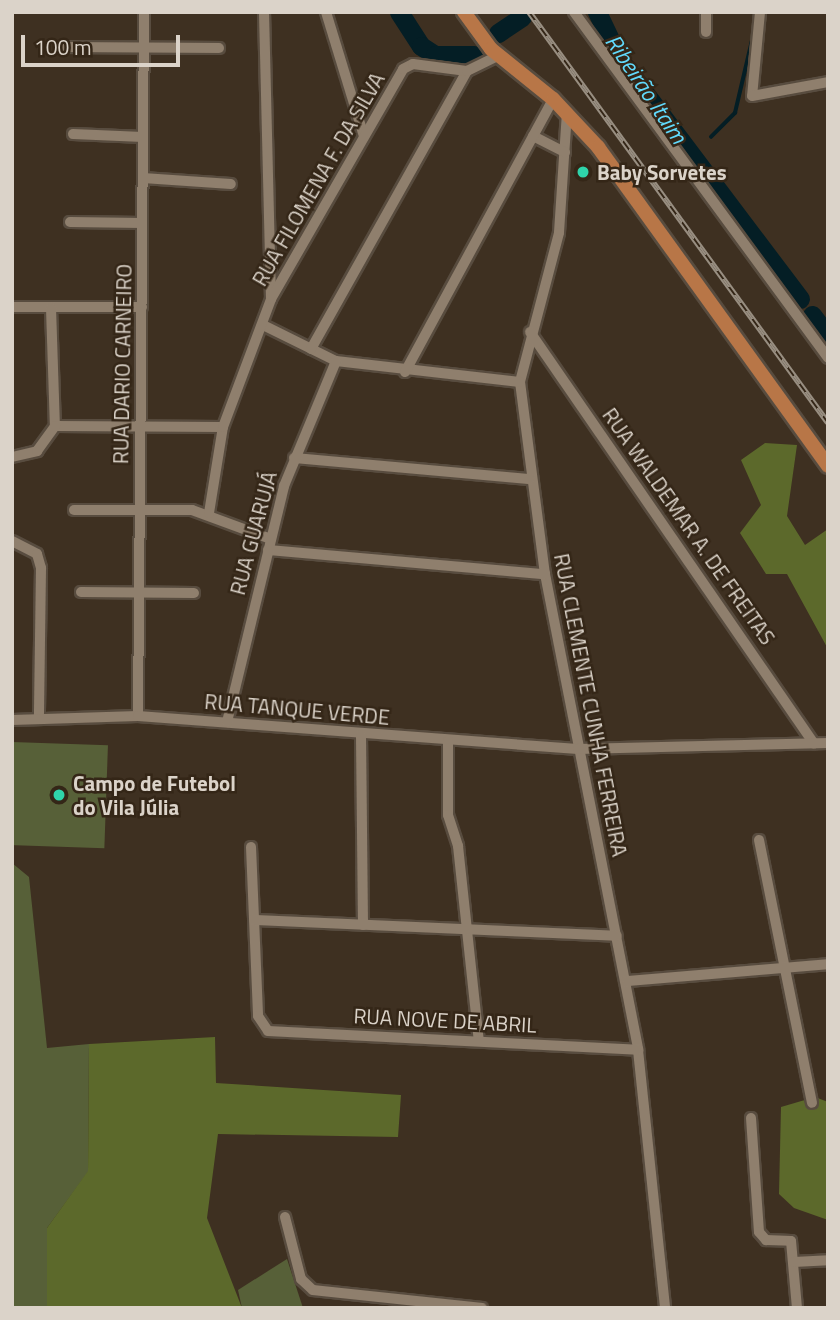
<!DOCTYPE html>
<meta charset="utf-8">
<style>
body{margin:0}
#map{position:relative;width:840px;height:1320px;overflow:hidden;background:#3e3021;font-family:"Titillium Web",sans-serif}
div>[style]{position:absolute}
.green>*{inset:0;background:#576038;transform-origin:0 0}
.forest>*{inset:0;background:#5c692b}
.stream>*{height:3.5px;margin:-1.75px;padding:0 1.75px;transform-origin:1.75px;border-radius:1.75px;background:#041e25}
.river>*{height:19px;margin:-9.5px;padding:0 9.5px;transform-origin:9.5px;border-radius:9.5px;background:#041e25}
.roads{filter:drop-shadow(2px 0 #584c3f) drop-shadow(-2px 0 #584c3f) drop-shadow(0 2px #584c3f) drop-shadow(0 -2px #584c3f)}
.minor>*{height:10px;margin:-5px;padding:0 5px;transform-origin:5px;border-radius:5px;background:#8f7f6d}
.major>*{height:14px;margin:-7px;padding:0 7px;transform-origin:7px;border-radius:7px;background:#b87647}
.rail>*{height:6px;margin-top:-3px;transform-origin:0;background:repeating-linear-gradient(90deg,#342617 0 10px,#988e81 0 20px);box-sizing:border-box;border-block:2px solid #988e81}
.dots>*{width:19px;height:19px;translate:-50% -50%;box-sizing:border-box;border:4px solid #342617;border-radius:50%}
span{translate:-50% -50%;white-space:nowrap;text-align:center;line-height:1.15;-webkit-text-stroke:5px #342617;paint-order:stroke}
.poi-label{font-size:21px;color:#dbd3c9;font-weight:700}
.left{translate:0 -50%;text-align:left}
.street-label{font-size:21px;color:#dbd3c9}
.water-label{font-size:23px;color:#61dafc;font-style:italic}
.frame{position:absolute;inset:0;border:14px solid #dbd3c9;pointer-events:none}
.scale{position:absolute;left:21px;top:35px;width:159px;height:32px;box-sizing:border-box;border:4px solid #dbd3c9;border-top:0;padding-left:9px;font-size:21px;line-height:24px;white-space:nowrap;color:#dbd3c9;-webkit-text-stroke:5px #342617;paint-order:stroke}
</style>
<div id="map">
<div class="green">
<i style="left:12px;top:742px;width:96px;height:103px;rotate:2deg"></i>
<i style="clip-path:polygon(12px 863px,29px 877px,47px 1048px,89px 1044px,88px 1172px,47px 1228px,47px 1308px,12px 1308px)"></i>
<i style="clip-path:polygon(287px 1259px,303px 1308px,242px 1308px,238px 1290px)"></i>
</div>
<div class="forest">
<i style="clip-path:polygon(765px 443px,797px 445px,787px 516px,805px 545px,828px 529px,828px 649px,787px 574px,766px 574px,740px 533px,761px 505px,741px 460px)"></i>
<i style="clip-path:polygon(215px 1037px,216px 1083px,401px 1095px,398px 1137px,218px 1134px,207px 1218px,242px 1308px,47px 1308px,47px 1228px,88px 1171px,89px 1044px)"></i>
<i style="clip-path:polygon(815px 1097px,828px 1102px,828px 1220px,794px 1208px,779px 1194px,781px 1107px)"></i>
</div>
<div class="stream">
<i style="left:711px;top:137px;width:34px;rotate:-45deg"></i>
<i style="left:735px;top:113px;width:83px;rotate:-76.8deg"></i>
</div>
<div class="river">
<i style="left:399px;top:12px;width:40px;rotate:57.1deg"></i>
<i style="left:421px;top:46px;width:17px;rotate:33deg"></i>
<i style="left:435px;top:55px;width:39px"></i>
<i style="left:597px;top:12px;width:53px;rotate:64.4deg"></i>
<i style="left:620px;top:60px;width:299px;rotate:53deg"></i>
<i style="left:498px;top:33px;width:29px;rotate:-34deg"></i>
<i style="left:812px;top:315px;width:26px;rotate:53deg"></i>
</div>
<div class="roads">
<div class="minor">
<i style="left:264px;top:12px;width:287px;rotate:88.6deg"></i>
<i style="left:326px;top:12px;width:130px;rotate:73deg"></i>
<i style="left:574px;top:12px;width:429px;rotate:53.7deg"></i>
<i style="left:760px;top:12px;width:84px;rotate:95.4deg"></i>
<i style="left:752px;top:96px;width:77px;rotate:-10.4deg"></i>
<i style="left:706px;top:32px;width:20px;rotate:-90deg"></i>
<i style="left:67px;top:47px;width:152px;rotate:0.4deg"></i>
<i style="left:567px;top:112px;width:121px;rotate:93.8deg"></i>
<i style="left:559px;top:233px;width:154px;rotate:104.7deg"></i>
<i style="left:520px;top:382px;width:194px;rotate:82.6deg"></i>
<i style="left:545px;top:574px;width:485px;rotate:78.9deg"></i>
<i style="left:638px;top:1050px;width:259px;rotate:84deg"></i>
<i style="left:73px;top:134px;width:70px;rotate:2.5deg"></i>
<i style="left:533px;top:136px;width:36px;rotate:27deg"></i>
<i style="left:143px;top:178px;width:88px;rotate:3.9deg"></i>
<i style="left:70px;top:222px;width:72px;rotate:0.8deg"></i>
<i style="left:12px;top:307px;width:130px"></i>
<i style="left:51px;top:308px;width:118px;rotate:88.1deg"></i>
<i style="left:263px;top:325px;width:81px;rotate:26.3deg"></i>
<i style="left:336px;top:361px;width:185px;rotate:6.5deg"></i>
<i style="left:530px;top:332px;width:500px;rotate:55.4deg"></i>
<i style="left:311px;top:349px;width:319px;rotate:-60.7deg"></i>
<i style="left:405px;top:372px;width:311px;rotate:-61.5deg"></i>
<i style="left:55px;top:426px;width:168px;rotate:0.3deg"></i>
<i style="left:12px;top:457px;width:26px;rotate:-13deg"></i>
<i style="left:37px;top:451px;width:31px;rotate:-54deg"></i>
<i style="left:294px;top:458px;width:236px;rotate:5.1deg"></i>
<i style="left:74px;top:510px;width:118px"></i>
<i style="left:192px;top:510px;width:84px;rotate:20.2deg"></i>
<i style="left:209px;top:513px;width:87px;rotate:-80.8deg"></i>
<i style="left:223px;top:427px;width:137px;rotate:-69.4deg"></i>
<i style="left:271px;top:299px;width:265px;rotate:-60.1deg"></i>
<i style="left:403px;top:69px;width:11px;rotate:-27deg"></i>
<i style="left:413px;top:64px;width:54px;rotate:7.4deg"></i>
<i style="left:467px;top:71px;width:34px;rotate:-26deg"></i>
<i style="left:12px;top:541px;width:28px;rotate:27deg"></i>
<i style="left:37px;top:554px;width:15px;rotate:74deg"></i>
<i style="left:41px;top:568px;width:150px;rotate:90.8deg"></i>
<i style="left:268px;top:550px;width:278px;rotate:5deg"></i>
<i style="left:81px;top:592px;width:113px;rotate:0.5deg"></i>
<i style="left:138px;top:716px;width:704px;rotate:-89.51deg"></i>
<i style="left:12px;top:720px;width:126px;rotate:-1.8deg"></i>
<i style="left:138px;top:716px;width:441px;rotate:4.3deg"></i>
<i style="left:578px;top:749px;width:250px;rotate:-1.4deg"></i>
<i style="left:227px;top:722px;width:243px;rotate:-76.4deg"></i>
<i style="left:284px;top:486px;width:135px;rotate:-67.4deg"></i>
<i style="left:361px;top:735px;width:190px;rotate:89.4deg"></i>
<i style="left:448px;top:741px;width:74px;rotate:90deg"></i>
<i style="left:448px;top:815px;width:33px;rotate:72deg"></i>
<i style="left:458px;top:846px;width:196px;rotate:83.9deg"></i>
<i style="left:759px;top:840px;width:268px;rotate:78.6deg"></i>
<i style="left:251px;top:847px;width:169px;rotate:87.6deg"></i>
<i style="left:258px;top:1016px;width:18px;rotate:56deg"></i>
<i style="left:268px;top:1031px;width:370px;rotate:2.9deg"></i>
<i style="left:255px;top:920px;width:362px;rotate:2.5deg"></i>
<i style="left:627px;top:981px;width:202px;rotate:-4.8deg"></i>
<i style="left:751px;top:1118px;width:114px;rotate:86deg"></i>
<i style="left:759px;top:1232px;width:11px;rotate:49deg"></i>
<i style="left:766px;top:1240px;width:25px;rotate:2deg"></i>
<i style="left:791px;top:1241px;width:67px;rotate:84.9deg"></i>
<i style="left:285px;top:1217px;width:64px;rotate:75.5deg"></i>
<i style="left:301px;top:1279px;width:16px;rotate:43deg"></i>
<i style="left:313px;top:1290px;width:170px;rotate:6.1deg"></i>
<i style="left:794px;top:1262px;width:34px;rotate:-3deg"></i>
</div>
<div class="major">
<i style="left:464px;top:12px;width:46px;rotate:53.9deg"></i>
<i style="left:491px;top:49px;width:80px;rotate:38.9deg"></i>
<i style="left:553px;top:99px;width:66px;rotate:46.8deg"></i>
<i style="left:598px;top:147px;width:393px;rotate:54.2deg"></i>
</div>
</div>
<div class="rail">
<i style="left:529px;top:12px;width:508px;rotate:53.96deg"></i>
</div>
<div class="dots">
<i style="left:583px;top:172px;background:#2fd4aa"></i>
<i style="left:59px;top:795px;background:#2fd4aa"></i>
</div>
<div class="poi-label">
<span class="left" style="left:597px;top:172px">Baby Sorvetes</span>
<span class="left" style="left:73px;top:795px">Campo de Futebol<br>do Vila Júlia</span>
</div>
<div class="street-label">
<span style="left:318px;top:179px;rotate:-60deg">RUA FILOMENA F. DA SILVA</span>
<span style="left:122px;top:364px;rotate:-89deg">RUA DARIO CARNEIRO</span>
<span style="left:689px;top:526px;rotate:55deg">RUA WALDEMAR A. DE FREITAS</span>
<span style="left:253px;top:533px;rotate:-75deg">RUA GUARUJÁ</span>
<span style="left:591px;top:705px;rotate:79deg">RUA CLEMENTE CUNHA FERREIRA</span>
<span style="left:297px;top:709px;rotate:5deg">RUA TANQUE VERDE</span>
<span style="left:445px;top:1020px;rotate:3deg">RUA NOVE DE ABRIL</span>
</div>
<div class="water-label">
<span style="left:646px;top:89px;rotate:56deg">Ribeirão Itaim</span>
</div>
<div class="frame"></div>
<div class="scale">100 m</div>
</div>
